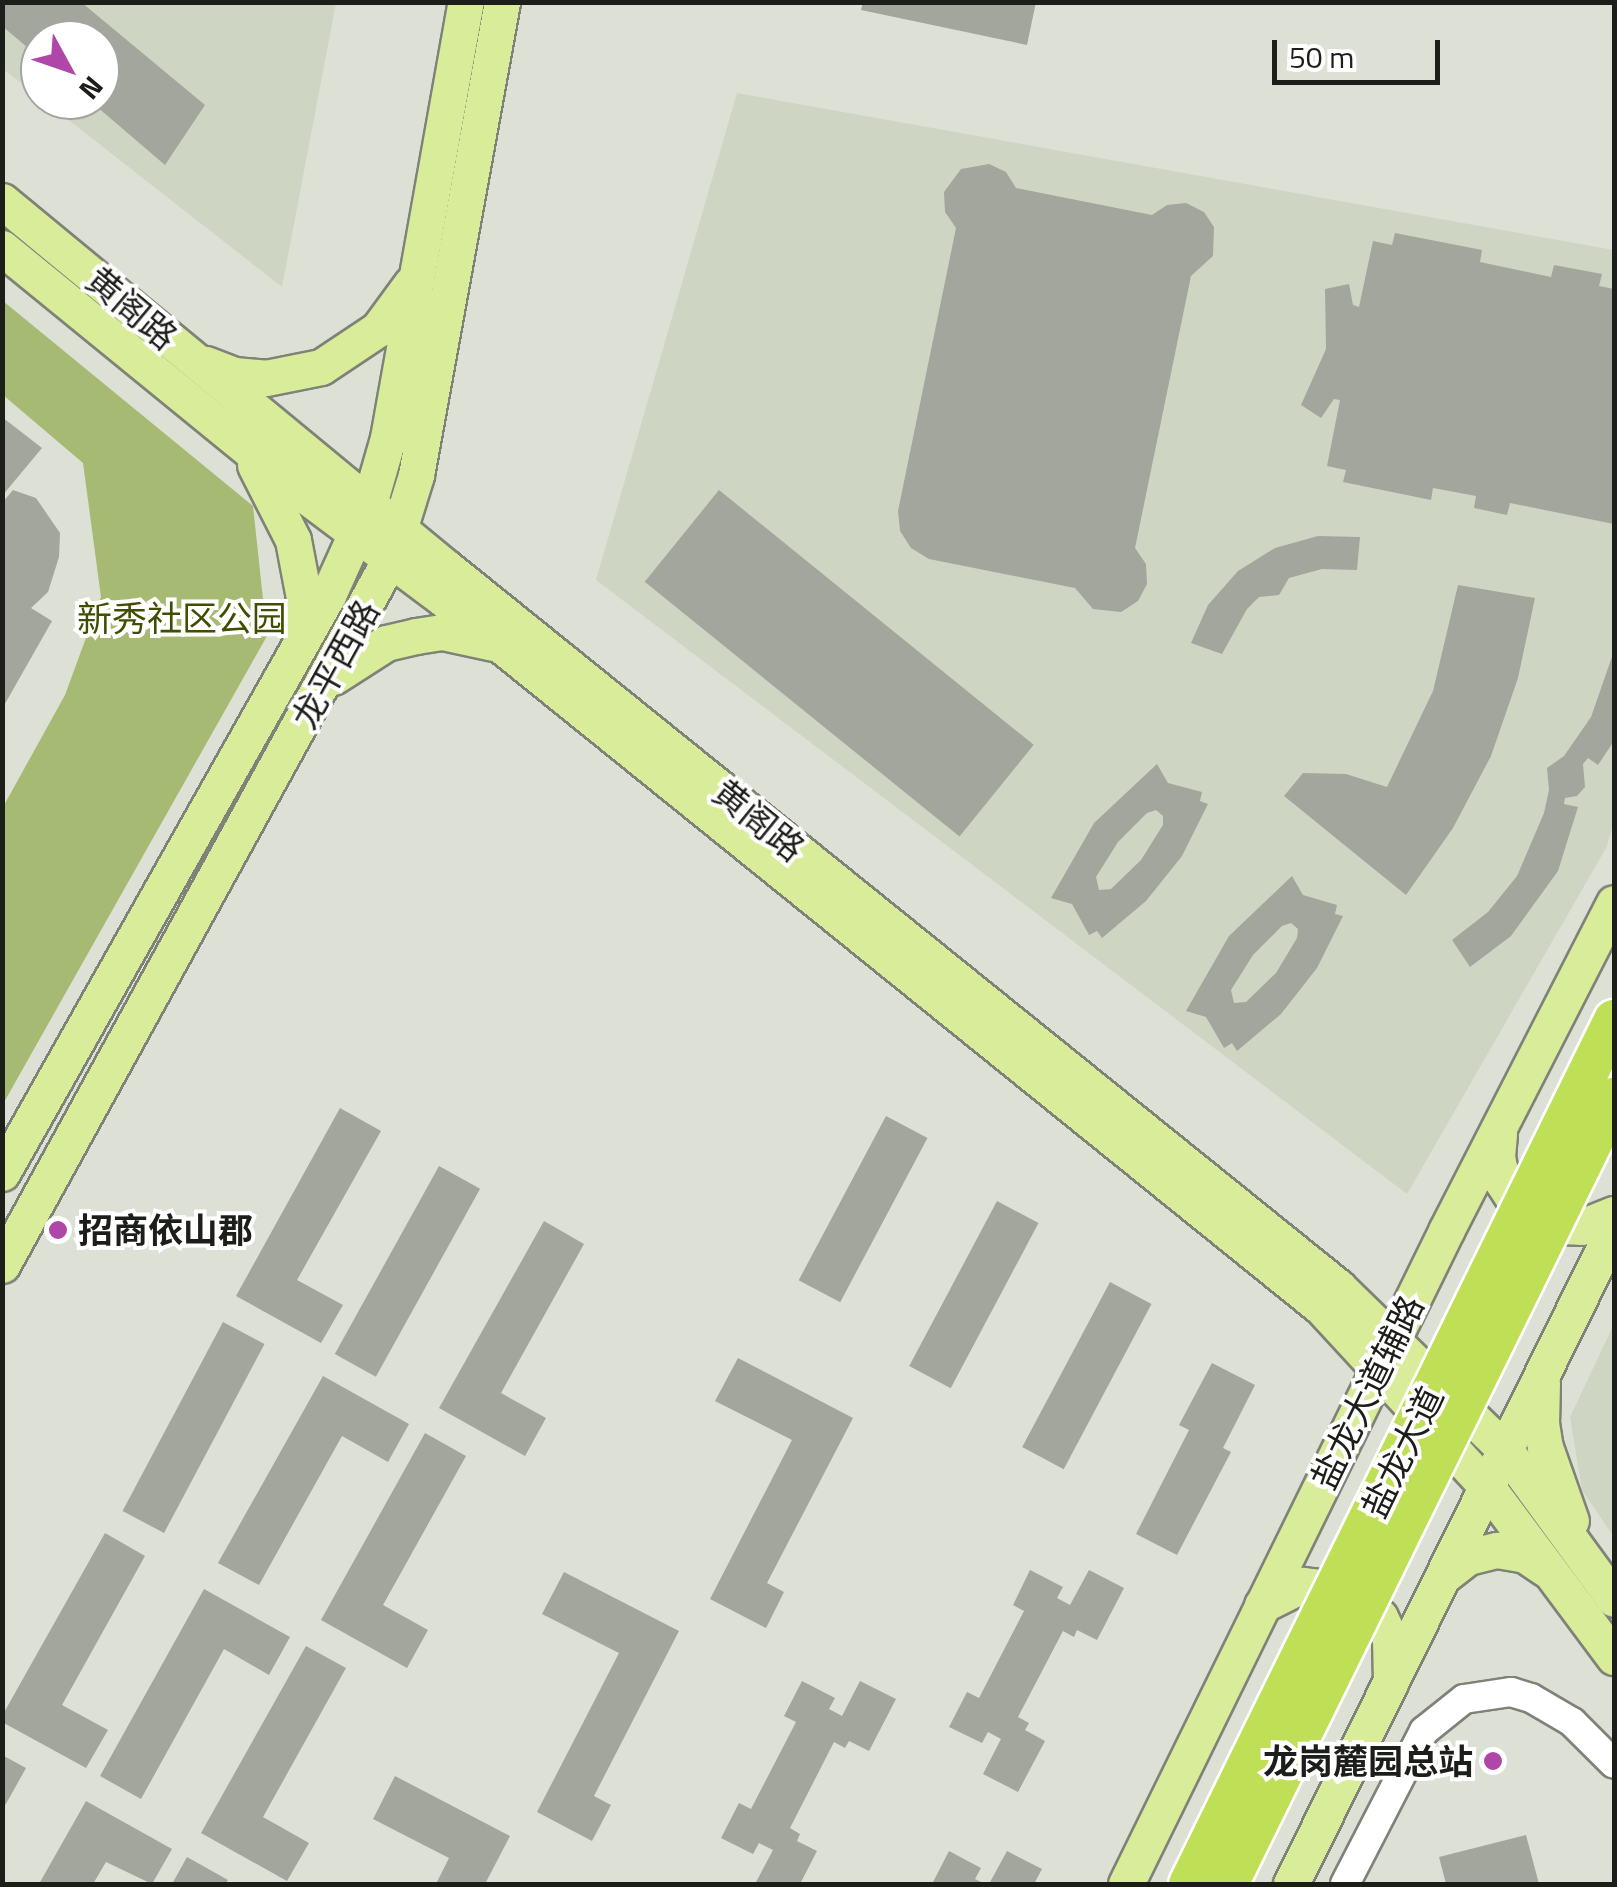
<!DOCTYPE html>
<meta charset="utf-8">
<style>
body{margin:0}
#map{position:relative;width:1617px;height:1887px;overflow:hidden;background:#dde0d5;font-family:"Titillium Web","Noto Sans SC",sans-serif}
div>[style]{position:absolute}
.built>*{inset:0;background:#cfd5c3}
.green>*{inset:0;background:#a7ba73}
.building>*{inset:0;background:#a3a69c;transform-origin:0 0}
.roads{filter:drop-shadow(2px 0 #7f8278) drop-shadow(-2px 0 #7f8278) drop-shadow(0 2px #7f8278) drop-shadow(0 -2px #7f8278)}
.minor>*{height:28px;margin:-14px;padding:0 14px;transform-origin:14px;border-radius:14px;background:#fff}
.major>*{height:35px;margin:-17.5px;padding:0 17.5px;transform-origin:17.5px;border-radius:17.5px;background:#d9ec9a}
.bridges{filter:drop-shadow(2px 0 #fff) drop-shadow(-2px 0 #fff) drop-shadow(0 2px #fff) drop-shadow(0 -2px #fff)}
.highway-bridge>*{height:40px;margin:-20px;padding:0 20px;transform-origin:20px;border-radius:20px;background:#bfdf56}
.dots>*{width:28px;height:28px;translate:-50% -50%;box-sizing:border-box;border:5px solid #fff;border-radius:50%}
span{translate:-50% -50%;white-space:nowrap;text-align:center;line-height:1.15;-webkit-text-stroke:8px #fff;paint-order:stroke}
.street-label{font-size:35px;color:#1c1e1a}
.park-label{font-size:35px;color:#3f4e00}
.poi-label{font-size:35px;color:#1c1e1a;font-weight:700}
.left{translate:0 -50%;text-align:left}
.right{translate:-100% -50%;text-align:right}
.frame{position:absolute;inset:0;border:5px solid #1c1e1a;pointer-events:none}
.north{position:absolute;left:20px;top:20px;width:100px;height:100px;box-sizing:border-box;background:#fff;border:2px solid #a4a5a3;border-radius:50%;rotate:130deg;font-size:28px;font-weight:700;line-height:40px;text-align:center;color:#1c1e1a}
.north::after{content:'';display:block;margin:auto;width:35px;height:45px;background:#b046a7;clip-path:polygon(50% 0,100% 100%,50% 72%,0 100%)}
.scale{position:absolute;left:1272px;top:40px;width:168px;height:45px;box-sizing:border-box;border:5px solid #1c1e1a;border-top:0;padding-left:12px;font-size:30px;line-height:35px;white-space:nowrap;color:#1c1e1a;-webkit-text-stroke:8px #fff;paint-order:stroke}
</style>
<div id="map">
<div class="built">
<i style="clip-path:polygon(2px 3px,336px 3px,282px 287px,43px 100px,100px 100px,100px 40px,40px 40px,40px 98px,3px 69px)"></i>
<i style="clip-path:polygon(737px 93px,1614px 250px,1614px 822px,1606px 848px,1407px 1194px,596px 580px)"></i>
<i style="clip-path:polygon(1614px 1324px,1614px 1537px,1582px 1490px,1570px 1417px)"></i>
</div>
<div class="green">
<i style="clip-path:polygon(3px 301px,253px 506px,267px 636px,3px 1104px,3px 807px,65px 695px,101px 597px,83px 463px,3px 395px)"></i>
</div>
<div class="building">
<i style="clip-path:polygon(2px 2px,81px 2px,205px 105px,165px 165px,89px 100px,100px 100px,100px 40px,40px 40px,40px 58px,2px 26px)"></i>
<i style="clip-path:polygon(863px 2px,1036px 2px,1027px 45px,861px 10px)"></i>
<i style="clip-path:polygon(989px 164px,1006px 172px,1016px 188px,1152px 215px,1167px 205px,1186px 203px,1204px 212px,1214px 227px,1213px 256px,1191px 276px,1135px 548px,1146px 564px,1147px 584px,1138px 601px,1121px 612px,1093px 609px,1075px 588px,929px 559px,911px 548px,900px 531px,898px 511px,956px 228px,945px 212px,944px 192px,961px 169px)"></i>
<i style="clip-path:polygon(1395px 233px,1482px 250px,1480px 262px,1551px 277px,1554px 265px,1602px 274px,1599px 286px,1614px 289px,1614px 524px,1510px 503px,1507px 515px,1474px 508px,1476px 496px,1433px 488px,1431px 500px,1343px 482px,1346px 470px,1327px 466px,1340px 400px,1334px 399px,1321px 418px,1301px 405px,1326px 349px,1325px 289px,1349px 284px,1353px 305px,1359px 307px,1373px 241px,1392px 245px)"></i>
<i style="clip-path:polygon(2px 417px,42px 448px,2px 496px)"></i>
<i style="clip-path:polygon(13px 490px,36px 498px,60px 533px,59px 557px,48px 592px,31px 608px,52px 621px,2px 709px,2px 503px)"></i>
<i style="left:719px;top:490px;width:405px;height:118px;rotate:39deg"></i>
<i style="clip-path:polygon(1318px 536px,1360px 537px,1357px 570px,1322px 569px,1289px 578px,1279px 595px,1259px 597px,1247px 609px,1222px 654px,1191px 643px,1208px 605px,1238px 571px,1275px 548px)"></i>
<i style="clip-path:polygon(1458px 585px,1535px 598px,1518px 678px,1491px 756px,1453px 828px,1406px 895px,1284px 796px,1303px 773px,1346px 774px,1387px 787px,1433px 691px)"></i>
<i style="clip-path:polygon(1614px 651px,1614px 741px,1598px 765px,1588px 758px,1583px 764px,1585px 787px,1577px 796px,1565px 798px,1564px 804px,1578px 807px,1558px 871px,1511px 936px,1470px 967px,1452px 940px,1488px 912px,1517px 876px,1544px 813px,1549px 790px,1547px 768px,1564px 756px,1591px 717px)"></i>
<i style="clip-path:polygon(evenodd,1157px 764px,1168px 783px,1202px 792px,1200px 801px,1208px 804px,1182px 856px,1146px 901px,1102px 938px,1097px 931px,1089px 935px,1072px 904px,1051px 898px,1094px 823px,1157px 764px,1156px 810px,1163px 816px,1163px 825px,1141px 860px,1111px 889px,1099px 890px,1096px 877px,1118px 842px,1147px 813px,1156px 810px)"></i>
<i style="clip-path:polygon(evenodd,1292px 876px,1303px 895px,1337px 905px,1335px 914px,1343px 916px,1317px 968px,1281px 1014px,1237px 1051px,1232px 1043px,1224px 1048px,1206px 1017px,1186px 1011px,1229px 936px,1292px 876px,1291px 923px,1298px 929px,1297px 938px,1276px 973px,1246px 1002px,1234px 1003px,1231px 990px,1253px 955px,1282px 926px,1291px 923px)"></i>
<i style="clip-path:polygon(340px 1108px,381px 1131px,297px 1280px,343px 1305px,321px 1343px,236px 1296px)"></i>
<i style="left:886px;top:1116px;width:47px;height:186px;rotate:28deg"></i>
<i style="left:439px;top:1166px;width:47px;height:215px;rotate:29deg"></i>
<i style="left:997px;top:1201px;width:47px;height:187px;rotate:28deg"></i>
<i style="clip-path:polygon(544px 1221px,584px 1244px,501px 1393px,546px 1418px,525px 1456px,439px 1408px)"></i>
<i style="left:1110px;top:1282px;width:47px;height:187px;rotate:28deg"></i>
<i style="left:223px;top:1322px;width:47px;height:214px;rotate:28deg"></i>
<i style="clip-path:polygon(738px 1358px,853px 1418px,767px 1583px,784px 1592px,766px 1628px,710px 1599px,792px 1440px,715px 1401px)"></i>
<i style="clip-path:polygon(1212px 1363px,1255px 1385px,1223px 1448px,1231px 1452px,1177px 1555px,1136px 1534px,1189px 1430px,1179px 1425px)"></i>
<i style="clip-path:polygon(323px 1376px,409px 1424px,388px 1462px,342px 1436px,259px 1585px,218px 1563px)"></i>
<i style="clip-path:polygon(425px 1433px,466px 1456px,383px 1605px,428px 1630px,407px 1668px,321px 1620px)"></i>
<i style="clip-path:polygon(105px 1533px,145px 1556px,62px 1705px,108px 1730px,86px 1768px,2px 1722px,2px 1716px)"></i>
<i style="clip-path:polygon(1030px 1570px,1063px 1587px,1057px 1598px,1070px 1605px,1089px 1570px,1124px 1588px,1097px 1640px,1077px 1630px,1074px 1637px,1063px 1631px,1018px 1717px,1029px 1723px,1025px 1730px,1045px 1741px,1018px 1792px,983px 1774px,1001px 1739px,988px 1732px,982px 1743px,949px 1727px,967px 1692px,979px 1698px,1024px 1611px,1013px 1605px)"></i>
<i style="clip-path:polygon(564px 1572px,679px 1631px,594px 1796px,611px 1805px,592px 1841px,537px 1812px,619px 1653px,542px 1614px)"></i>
<i style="clip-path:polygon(204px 1589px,290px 1637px,269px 1675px,224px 1649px,141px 1799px,100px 1776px)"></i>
<i style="clip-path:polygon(306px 1646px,346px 1668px,263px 1817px,309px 1843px,287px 1881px,201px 1833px)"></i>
<i style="clip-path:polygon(802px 1681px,835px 1698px,829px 1709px,842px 1716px,860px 1681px,896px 1699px,869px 1751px,849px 1741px,845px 1748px,834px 1742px,790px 1828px,800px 1834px,797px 1841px,817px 1851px,800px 1884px,755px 1884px,773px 1850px,759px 1843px,753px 1854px,721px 1838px,739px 1803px,751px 1809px,796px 1722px,784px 1716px)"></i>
<i style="clip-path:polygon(2px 1755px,26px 1768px,2px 1811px)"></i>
<i style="clip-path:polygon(395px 1776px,510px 1836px,485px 1884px,436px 1884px,449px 1858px,373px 1819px)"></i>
<i style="clip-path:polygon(86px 1801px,172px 1849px,152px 1884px,106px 1862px,93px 1884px,39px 1884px)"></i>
<i style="clip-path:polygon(1526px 1835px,1539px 1884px,1446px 1884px,1439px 1857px)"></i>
<i style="clip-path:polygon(949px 1851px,981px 1868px,975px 1879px,985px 1884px,932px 1884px)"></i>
<i style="clip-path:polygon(1007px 1851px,1042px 1869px,1034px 1884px,989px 1884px)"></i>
<i style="clip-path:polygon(187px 1857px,228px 1880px,225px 1884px,172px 1884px)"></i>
</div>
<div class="roads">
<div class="minor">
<i style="left:1345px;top:1884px;width:172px;rotate:-62.7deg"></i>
<i style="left:1424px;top:1731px;width:51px;rotate:-38.7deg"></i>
<i style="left:1464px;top:1699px;width:48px;rotate:-8.5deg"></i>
<i style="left:1511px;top:1692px;width:21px;rotate:17deg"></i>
<i style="left:1531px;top:1698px;width:48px;rotate:30.3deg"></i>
<i style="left:1572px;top:1722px;width:59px;rotate:45deg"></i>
</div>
<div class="major">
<i style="left:2px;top:201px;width:578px;rotate:39.53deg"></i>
<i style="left:448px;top:569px;width:1144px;rotate:38.89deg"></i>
<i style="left:1338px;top:1287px;width:235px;rotate:44.3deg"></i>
<i style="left:1506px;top:1451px;width:183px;rotate:53.9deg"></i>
<i style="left:2px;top:248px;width:387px;rotate:39.2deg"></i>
<i style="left:302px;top:493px;width:179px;rotate:36.8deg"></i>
<i style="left:445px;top:600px;width:1126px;rotate:38.91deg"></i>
<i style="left:1321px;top:1307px;width:246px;rotate:47.3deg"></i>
<i style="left:1488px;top:1488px;width:211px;rotate:53.3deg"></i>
<i style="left:206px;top:364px;width:30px;rotate:21deg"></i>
<i style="left:234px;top:375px;width:32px;rotate:5deg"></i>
<i style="left:266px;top:378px;width:56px;rotate:-11.3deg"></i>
<i style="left:321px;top:367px;width:69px;rotate:-33.7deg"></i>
<i style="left:378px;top:329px;width:56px;rotate:-53.7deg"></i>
<i style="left:255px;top:465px;width:84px;rotate:63.1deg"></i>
<i style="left:293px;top:540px;width:64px;rotate:79.2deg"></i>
<i style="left:305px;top:603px;width:34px;rotate:98deg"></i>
<i style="left:333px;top:677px;width:63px;rotate:-32.7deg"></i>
<i style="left:386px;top:643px;width:31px;rotate:-13deg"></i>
<i style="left:416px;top:636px;width:26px;rotate:-9deg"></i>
<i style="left:442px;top:632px;width:52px;rotate:12.2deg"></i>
<i style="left:1499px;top:1134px;width:23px;rotate:95deg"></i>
<i style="left:1497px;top:1157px;width:25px;rotate:78deg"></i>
<i style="left:1502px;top:1181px;width:24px;rotate:57deg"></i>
<i style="left:1515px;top:1201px;width:25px;rotate:40deg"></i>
<i style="left:1534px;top:1217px;width:24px;rotate:22deg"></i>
<i style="left:1556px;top:1226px;width:25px;rotate:2deg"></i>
<i style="left:1581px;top:1227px;width:35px;rotate:-22deg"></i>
<i style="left:2px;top:1173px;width:664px;rotate:-60.58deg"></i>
<i style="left:328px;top:595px;width:100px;rotate:-65.7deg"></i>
<i style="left:369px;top:504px;width:69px;rotate:-73.9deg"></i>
<i style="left:388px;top:438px;width:443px;rotate:-79.9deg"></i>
<i style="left:2px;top:1265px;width:806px;rotate:-61.21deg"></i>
<i style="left:390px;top:559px;width:88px;rotate:-72.8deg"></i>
<i style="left:416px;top:475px;width:481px;rotate:-79.7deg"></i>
<i style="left:1542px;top:1383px;width:40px;rotate:91.4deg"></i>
<i style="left:1541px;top:1423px;width:24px;rotate:81deg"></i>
<i style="left:1545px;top:1447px;width:78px;rotate:70.6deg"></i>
<i style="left:1446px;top:1574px;width:28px;rotate:-38deg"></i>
<i style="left:1468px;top:1557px;width:30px;rotate:-14deg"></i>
<i style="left:1497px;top:1550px;width:28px;rotate:10deg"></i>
<i style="left:1525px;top:1555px;width:25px;rotate:34deg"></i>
<i style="left:1262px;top:1605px;width:45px;rotate:-26.6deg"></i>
<i style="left:1302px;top:1585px;width:44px;rotate:6.5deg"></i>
<i style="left:1346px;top:1590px;width:43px;rotate:38.5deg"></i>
<i style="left:1380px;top:1617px;width:23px;rotate:65deg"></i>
<i style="left:1390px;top:1638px;width:43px;rotate:88.7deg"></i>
<i style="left:1126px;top:1884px;width:729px;rotate:-63.89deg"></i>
<i style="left:1447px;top:1229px;width:366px;rotate:-62.9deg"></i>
<i style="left:1291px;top:1884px;width:731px;rotate:-63.79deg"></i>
</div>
</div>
<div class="bridges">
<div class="highway-bridge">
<i style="left:1189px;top:1884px;width:963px;rotate:-63.81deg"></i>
<i style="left:1228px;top:1884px;width:876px;rotate:-63.84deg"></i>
</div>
</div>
<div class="dots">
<i style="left:58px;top:1230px;background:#b046a7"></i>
<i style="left:1493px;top:1761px;background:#b046a7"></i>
</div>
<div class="street-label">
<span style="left:132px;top:308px;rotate:40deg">黄阁路</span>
<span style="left:335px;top:664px;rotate:-61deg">龙平西路</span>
<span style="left:759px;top:820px;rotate:39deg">黄阁路</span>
<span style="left:1367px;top:1392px;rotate:-64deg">盐龙大道辅路</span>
<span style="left:1402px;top:1452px;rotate:-64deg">盐龙大道</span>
</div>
<div class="park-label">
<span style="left:182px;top:618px">新秀社区公园</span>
</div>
<div class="poi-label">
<span class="left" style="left:78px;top:1230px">招商依山郡</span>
<span class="right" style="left:1473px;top:1761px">龙岗麓园总站</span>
</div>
<div class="frame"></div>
<div class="north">N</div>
<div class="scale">50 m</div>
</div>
